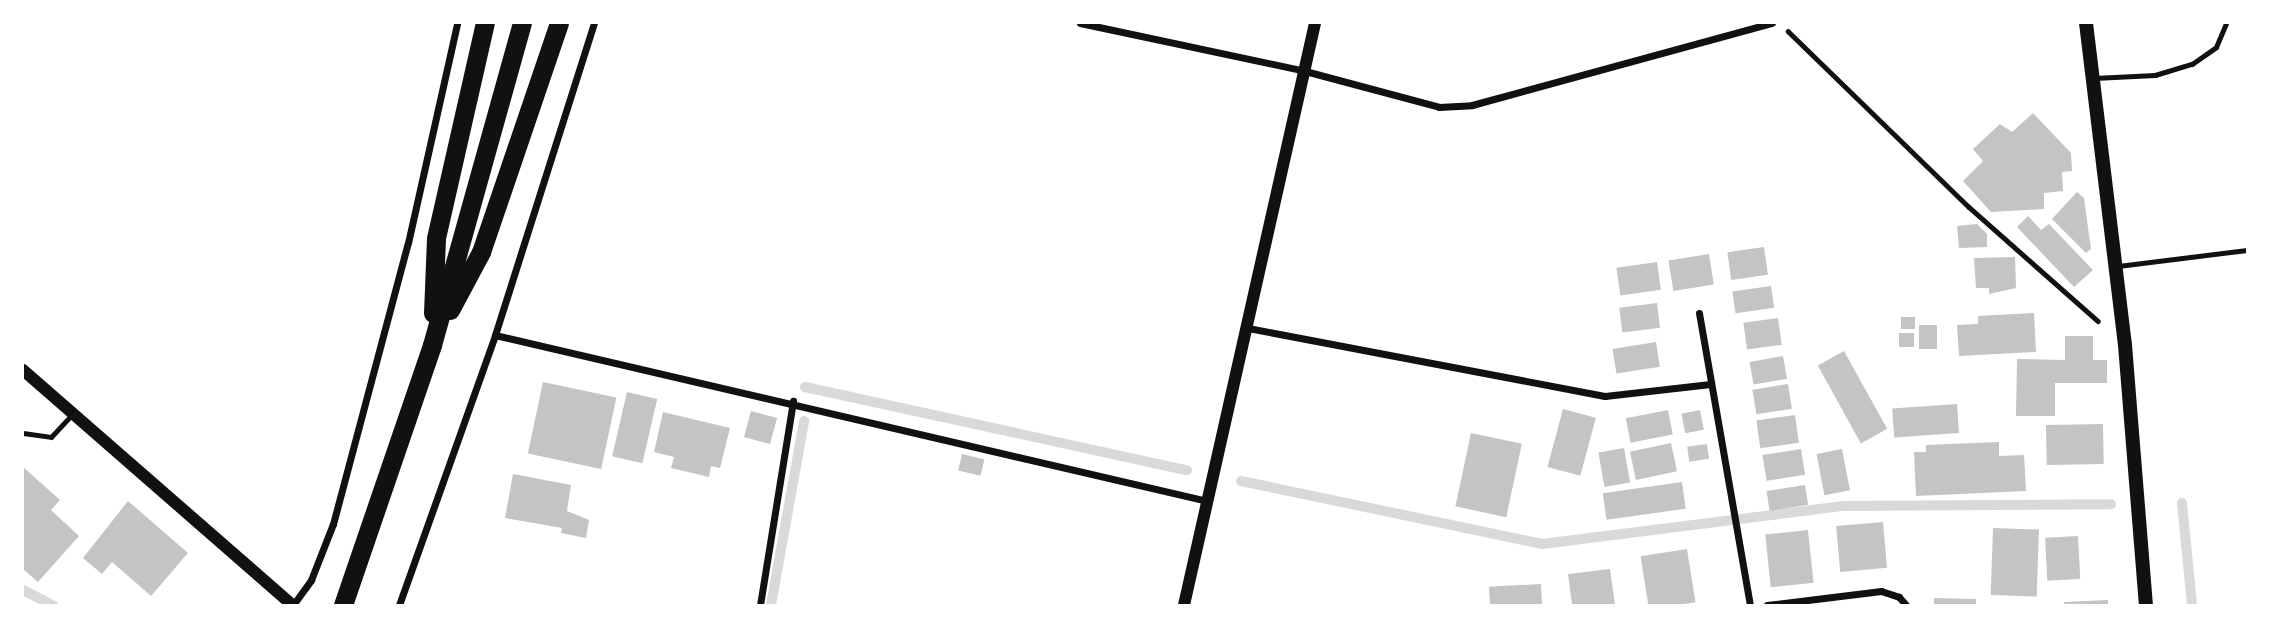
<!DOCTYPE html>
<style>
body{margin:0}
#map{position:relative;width:2270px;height:628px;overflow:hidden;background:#fff;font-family:"Fira Sans",sans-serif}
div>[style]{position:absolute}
.stream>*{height:10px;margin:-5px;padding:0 5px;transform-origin:5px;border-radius:5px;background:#d9d9d9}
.building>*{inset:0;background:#c4c4c4;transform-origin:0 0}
.path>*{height:4.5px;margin:-2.25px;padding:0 2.25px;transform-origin:2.25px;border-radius:2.25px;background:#111}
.service>*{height:5px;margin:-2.5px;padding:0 2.5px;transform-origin:2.5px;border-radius:2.5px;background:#111}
.minor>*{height:7px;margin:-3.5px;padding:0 3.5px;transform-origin:3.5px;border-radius:3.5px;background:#111}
.tertiary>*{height:12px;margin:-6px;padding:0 6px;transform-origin:6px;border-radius:6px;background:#111}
.secondary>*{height:14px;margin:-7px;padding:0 7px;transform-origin:7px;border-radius:7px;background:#111}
.trunk>*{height:19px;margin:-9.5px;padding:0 9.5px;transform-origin:9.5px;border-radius:9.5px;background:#111}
span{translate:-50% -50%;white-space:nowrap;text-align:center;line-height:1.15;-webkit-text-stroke:5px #fff;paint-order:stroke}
.frame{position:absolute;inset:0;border:24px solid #fff;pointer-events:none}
</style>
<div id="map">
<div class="stream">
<i style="left:805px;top:387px;width:391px;rotate:12.3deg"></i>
<i style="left:1241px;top:481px;width:308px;rotate:11.8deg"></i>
<i style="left:1542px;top:544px;width:304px;rotate:-7.2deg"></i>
<i style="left:1844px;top:506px;width:267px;rotate:-0.4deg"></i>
<i style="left:2182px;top:503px;width:102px;rotate:84.4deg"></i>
<i style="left:23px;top:590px;width:34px;rotate:27deg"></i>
<i style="left:771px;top:605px;width:187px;rotate:-79.8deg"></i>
</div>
<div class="building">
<i style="clip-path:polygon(2033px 113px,2071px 153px,2072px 171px,2062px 172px,2063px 191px,2044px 193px,2044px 209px,1991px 212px,1963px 181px,1983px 161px,1973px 149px,2000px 124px,2012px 132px)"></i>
<i style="clip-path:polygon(2077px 192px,2084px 198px,2091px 249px,2086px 253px,2052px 219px)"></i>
<i style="clip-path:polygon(2028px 216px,2041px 230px,2049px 224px,2093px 270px,2074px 287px,2017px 227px)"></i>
<i style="clip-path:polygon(1977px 224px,1987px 234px,1987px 247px,1959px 248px,1957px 226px)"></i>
<i style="left:1764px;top:247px;width:28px;height:37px;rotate:82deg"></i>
<i style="left:1709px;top:254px;width:31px;height:41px;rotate:81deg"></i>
<i style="clip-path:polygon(2015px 257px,2016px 288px,1989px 294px,1989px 288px,1976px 288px,1974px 258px)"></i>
<i style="left:1657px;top:262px;width:28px;height:41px;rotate:82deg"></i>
<i style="left:1771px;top:286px;width:22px;height:39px;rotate:82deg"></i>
<i style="left:1657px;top:303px;width:25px;height:38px;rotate:83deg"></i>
<i style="clip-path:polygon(2034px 313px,2036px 352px,1959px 356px,1957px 325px,1978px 324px,1978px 316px)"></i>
<i style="left:1915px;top:317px;width:12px;height:14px;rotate:90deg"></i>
<i style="left:1778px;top:318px;width:27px;height:35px;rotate:82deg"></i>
<i style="left:1919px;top:325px;width:18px;height:24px"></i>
<i style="left:1914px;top:333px;width:14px;height:15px;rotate:90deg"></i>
<i style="clip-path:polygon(2065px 336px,2093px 336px,2093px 360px,2107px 360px,2107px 383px,2055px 383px,2055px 416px,2016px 416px,2017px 359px,2065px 360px)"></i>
<i style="left:1656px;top:342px;width:25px;height:44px;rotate:81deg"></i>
<i style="left:1844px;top:351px;width:89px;height:30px;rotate:61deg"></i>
<i style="left:1783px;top:356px;width:23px;height:34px;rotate:80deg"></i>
<i style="left:543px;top:382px;width:75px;height:73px;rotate:12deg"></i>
<i style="left:1788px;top:384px;width:25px;height:36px;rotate:81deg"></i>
<i style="left:627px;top:392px;width:31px;height:66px;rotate:13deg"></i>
<i style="left:1957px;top:404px;width:29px;height:65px;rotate:86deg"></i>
<i style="left:1563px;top:409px;width:34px;height:60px;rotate:15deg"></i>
<i style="left:1668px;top:410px;width:25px;height:43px;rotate:79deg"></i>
<i style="left:1700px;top:410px;width:20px;height:19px;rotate:79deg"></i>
<i style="left:751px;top:411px;width:27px;height:27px;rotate:15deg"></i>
<i style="clip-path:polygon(663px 412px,730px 428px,720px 468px,711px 466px,709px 477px,671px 468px,674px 457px,654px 452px)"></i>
<i style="left:1795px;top:415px;width:28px;height:39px;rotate:82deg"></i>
<i style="left:2103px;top:424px;width:40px;height:57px;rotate:89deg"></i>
<i style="left:1471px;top:433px;width:52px;height:75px;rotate:12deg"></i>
<i style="clip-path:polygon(1999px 442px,1999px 456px,2024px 455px,2026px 491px,1916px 496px,1914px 452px,1926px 452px,1926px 445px)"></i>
<i style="left:1671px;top:443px;width:29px;height:42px;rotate:78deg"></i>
<i style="left:1707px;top:444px;width:15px;height:20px;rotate:82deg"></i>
<i style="left:1624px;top:448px;width:35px;height:26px;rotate:80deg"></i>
<i style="left:1801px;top:449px;width:26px;height:39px;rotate:81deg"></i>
<i style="left:1842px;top:449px;width:42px;height:26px;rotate:79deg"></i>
<i style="left:962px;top:454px;width:23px;height:17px;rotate:13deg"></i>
<i style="clip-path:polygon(23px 467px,60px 500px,51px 510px,79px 536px,38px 582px,23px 569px)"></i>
<i style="clip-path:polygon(513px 474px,571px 485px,567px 511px,589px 520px,586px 538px,561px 533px,562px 528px,505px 518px)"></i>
<i style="left:1682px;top:482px;width:27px;height:80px;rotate:82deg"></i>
<i style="left:1805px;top:485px;width:20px;height:39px;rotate:81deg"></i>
<i style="clip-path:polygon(128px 501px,188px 553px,151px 596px,112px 562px,102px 574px,83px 558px)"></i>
<i style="left:1883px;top:522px;width:46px;height:47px;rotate:85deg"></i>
<i style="left:1993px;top:528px;width:46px;height:67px;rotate:2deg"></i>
<i style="left:1808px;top:530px;width:53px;height:43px;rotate:84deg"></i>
<i style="left:2078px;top:536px;width:43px;height:33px;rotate:87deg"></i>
<i style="left:1687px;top:549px;width:54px;height:47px;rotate:81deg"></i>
<i style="clip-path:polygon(1610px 569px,1615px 605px,1572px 605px,1568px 574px)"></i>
<i style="left:1541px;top:584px;width:21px;height:52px;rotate:87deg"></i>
<i style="clip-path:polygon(1934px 598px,1976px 599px,1976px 605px,1934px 605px)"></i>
<i style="clip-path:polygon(2108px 600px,2108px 605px,2064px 605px,2064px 602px)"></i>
</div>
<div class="path">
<i style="left:1788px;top:31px;width:252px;rotate:44.2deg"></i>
<i style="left:1969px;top:207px;width:172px;rotate:41.5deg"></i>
</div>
<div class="service">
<i style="left:2094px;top:78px;width:61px;rotate:-2.8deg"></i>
<i style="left:2155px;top:75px;width:39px;rotate:-17deg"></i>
<i style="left:2192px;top:64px;width:29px;rotate:-35deg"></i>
<i style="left:2216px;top:47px;width:26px;rotate:-67deg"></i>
<i style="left:2118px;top:266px;width:130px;rotate:-7.1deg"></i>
<i style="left:23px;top:433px;width:28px;rotate:8deg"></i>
<i style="left:51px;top:437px;width:33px;rotate:-47deg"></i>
</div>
<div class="minor">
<i style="left:1080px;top:23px;width:230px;rotate:12deg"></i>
<i style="left:1305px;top:71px;width:139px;rotate:15deg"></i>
<i style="left:1439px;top:107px;width:33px;rotate:-3deg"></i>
<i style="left:1472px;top:105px;width:311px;rotate:-15.3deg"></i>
<i style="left:1699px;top:313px;width:296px;rotate:80.1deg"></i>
<i style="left:1248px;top:328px;width:363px;rotate:10.8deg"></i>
<i style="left:1605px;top:396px;width:106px;rotate:-6.5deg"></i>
<i style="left:495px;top:335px;width:731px;rotate:13.12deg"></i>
<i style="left:293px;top:605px;width:31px;rotate:-54deg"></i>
<i style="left:311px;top:580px;width:60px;rotate:-68.6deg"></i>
<i style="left:333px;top:524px;width:291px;rotate:-75.1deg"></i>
<i style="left:408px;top:243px;width:225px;rotate:-77.4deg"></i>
<i style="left:399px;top:605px;width:287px;rotate:-70.4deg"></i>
<i style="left:495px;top:335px;width:327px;rotate:-72.4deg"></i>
<i style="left:760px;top:605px;width:207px;rotate:-80.8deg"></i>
<i style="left:1767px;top:605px;width:115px;rotate:-7deg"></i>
<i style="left:1881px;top:591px;width:19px;rotate:18deg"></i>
<i style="left:1899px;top:597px;width:11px;rotate:49deg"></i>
</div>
<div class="tertiary">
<i style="left:23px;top:370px;width:357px;rotate:41.1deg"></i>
<i style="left:1184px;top:605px;width:597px;rotate:-77.31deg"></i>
</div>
<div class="secondary">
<i style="left:2086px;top:23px;width:324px;rotate:83.1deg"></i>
<i style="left:2125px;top:345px;width:261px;rotate:85.4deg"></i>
</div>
<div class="trunk">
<i style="left:450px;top:310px;width:66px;rotate:-61.9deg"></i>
<i style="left:481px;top:252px;width:242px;rotate:-71.2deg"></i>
<i style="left:433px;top:313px;width:75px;rotate:-87.7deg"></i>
<i style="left:436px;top:238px;width:221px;rotate:-77.2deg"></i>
<i style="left:343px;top:605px;width:275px;rotate:-71.1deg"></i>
<i style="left:432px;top:345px;width:334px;rotate:-74.4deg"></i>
</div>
<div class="frame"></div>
</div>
